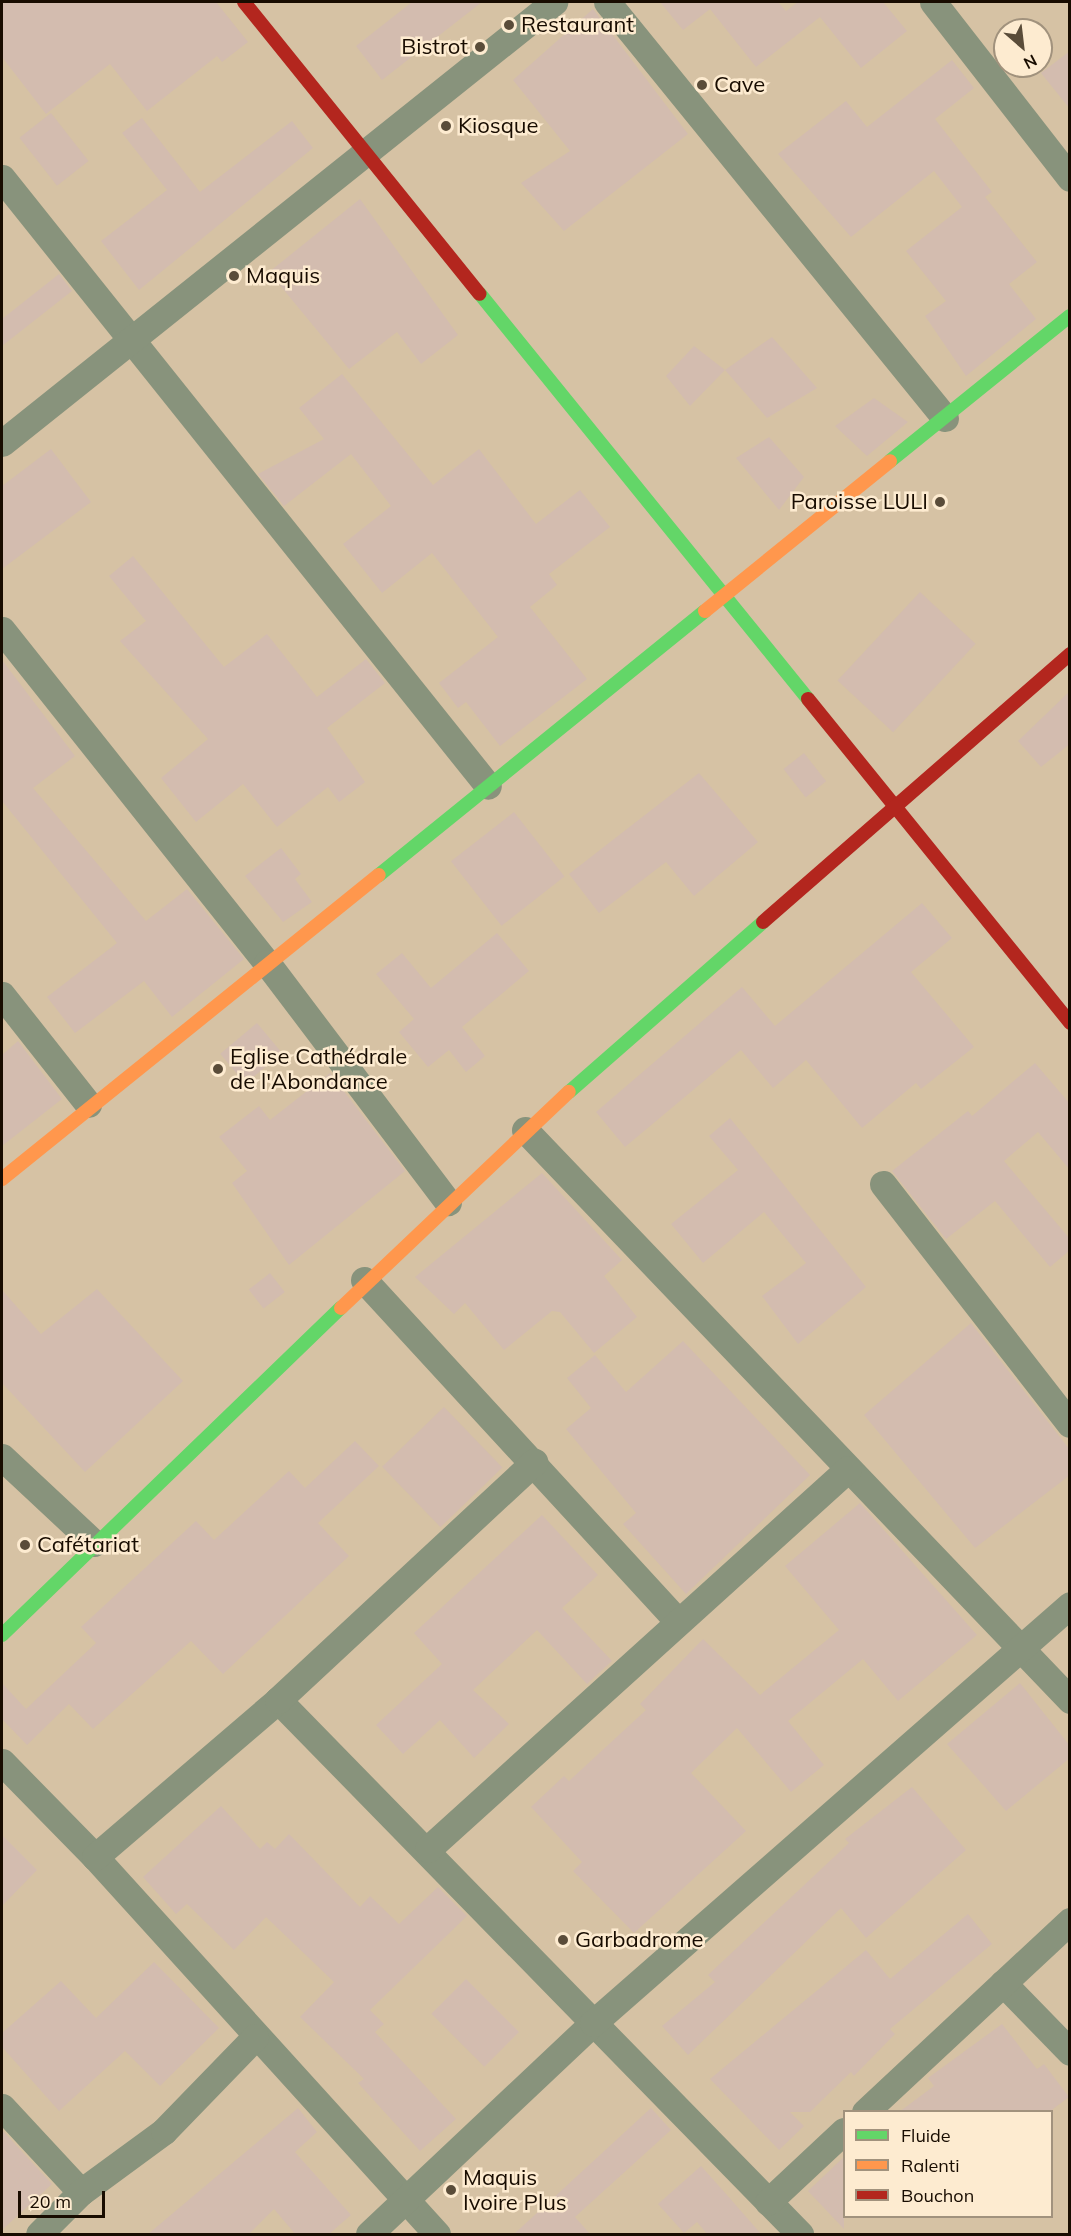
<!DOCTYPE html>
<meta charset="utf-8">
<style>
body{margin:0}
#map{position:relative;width:1071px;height:2236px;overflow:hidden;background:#d6c2a4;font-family:Mulish,sans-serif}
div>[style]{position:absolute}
.building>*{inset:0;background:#d3bcaf;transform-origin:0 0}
.street>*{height:27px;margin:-13.5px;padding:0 13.5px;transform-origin:13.5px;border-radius:13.5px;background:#88937c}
.fast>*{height:14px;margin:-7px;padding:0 7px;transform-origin:7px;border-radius:7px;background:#63d668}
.slow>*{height:14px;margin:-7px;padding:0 7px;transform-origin:7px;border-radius:7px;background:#ff974d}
.jam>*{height:14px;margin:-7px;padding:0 7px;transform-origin:7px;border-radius:7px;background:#b3261e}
.dots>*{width:16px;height:16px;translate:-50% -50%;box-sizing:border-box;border:3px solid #fdebd0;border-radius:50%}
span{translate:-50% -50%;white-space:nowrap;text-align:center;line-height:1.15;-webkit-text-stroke:5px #fdebd0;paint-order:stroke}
.poi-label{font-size:22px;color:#180c00}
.left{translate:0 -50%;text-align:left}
.right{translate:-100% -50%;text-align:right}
.frame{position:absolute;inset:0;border:3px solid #180c00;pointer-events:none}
.legend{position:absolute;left:843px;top:2110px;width:210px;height:108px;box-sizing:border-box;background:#fdebd0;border:2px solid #a1927d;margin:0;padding:8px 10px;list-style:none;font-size:18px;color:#180c00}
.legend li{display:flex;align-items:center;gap:12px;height:30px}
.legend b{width:30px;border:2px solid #a1927d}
.north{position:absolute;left:993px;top:18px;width:60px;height:60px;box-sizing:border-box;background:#fdebd0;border:2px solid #a1927d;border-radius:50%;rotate:152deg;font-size:16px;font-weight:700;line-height:24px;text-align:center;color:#180c00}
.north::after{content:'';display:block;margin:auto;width:21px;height:27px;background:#5a4c39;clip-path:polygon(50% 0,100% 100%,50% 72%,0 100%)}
.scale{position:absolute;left:18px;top:2191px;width:87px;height:27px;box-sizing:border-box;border:3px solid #180c00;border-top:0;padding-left:8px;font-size:18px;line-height:21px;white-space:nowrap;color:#180c00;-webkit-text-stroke:4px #fdebd0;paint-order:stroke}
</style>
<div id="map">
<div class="building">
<i style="clip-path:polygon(2px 2px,216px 2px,248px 42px,222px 62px,217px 56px,147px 111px,110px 64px,46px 114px,2px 57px)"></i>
<i style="clip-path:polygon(412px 2px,482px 2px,382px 80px,356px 46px)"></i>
<i style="clip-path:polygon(660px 2px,778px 2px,786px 11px,798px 2px,883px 2px,907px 31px,861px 68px,820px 17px,756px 67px,710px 9px,683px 30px)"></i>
<i style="clip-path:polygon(593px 9px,688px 134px,564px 231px,521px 183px,570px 151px,513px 80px)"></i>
<i style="clip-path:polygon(1070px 51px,1070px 109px,1041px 73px)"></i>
<i style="clip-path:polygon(952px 60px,974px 88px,935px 119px,992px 192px,985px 197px,1037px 262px,1009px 284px,1036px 319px,966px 376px,925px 316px,946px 301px,906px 251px,962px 207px,934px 171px,851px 237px,778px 154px,846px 101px,867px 127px)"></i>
<i style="left:51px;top:113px;width:61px;height:40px;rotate:52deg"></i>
<i style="clip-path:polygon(142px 118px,200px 192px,292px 121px,313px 148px,139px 290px,101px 241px,167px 190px,122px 133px)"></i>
<i style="clip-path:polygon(360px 199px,458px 335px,421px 364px,397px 332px,349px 369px,269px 272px)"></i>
<i style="clip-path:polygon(59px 274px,72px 291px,2px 346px,2px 319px)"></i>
<i style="clip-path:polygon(772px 337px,817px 388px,767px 418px,725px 370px)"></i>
<i style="clip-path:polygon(694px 346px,725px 370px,690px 406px,666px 376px)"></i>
<i style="clip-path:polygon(342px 374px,433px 485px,479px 449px,536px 524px,580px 490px,610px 527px,549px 574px,557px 585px,530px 607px,587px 679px,500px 746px,466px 702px,458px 708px,439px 683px,498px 637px,432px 553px,382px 593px,343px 544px,391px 506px,351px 454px,284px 506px,258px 474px,324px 439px,299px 408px)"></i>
<i style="clip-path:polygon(874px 398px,908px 422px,867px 456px,835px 426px)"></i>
<i style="clip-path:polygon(769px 437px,804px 477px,779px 510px,736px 458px)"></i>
<i style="clip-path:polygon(51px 449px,91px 502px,2px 569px,2px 486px)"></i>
<i style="clip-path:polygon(133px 556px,224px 667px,267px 634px,317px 697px,366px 659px,385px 683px,327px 728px,365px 782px,339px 802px,328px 787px,277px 827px,243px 784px,196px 822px,161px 778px,208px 739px,120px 641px,146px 621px,109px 576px)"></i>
<i style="left:920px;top:592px;width:76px;height:121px;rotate:43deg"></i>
<i style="clip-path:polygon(2px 660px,75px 756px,33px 788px,146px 921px,187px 889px,244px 959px,172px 1017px,144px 981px,75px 1033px,47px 997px,117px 943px,2px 801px)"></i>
<i style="clip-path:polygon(1070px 691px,1070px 744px,1041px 767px,1018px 741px)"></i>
<i style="left:804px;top:753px;width:36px;height:26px;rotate:52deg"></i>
<i style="clip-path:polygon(699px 773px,758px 842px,694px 896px,666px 862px,599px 913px,569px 874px)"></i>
<i style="left:514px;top:812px;width:82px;height:80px;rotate:52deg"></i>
<i style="clip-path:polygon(281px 848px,301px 874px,295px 879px,312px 902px,283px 922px,245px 876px)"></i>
<i style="clip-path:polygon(922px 903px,952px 938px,911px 972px,974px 1047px,921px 1089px,916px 1083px,862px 1128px,806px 1060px,773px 1088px,741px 1050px,625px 1147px,596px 1112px,742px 987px,775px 1026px)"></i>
<i style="clip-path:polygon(497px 933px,529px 971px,462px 1027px,485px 1056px,466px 1072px,449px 1050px,428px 1067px,399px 1032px,414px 1019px,376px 974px,402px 953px,431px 988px)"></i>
<i style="left:257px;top:1023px;width:39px;height:48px;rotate:50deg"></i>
<i style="clip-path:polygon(18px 1041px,62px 1099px,2px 1146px,2px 1055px)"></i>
<i style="clip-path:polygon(1035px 1063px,1070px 1104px,1070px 1170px,1038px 1132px,1004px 1161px,1070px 1239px,1070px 1250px,1050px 1267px,995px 1201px,946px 1239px,892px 1171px,968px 1111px,972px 1116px)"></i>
<i style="clip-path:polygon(330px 1073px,405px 1171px,289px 1265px,232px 1183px,247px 1171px,219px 1137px,259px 1106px,270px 1120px)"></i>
<i style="clip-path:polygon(730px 1118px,866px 1287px,798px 1344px,762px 1296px,806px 1263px,764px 1212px,703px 1263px,671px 1224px,738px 1170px,709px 1136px)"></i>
<i style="clip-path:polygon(542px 1173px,622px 1260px,604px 1276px,637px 1317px,594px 1353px,560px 1312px,552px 1311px,504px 1350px,465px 1303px,454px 1314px,415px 1277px)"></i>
<i style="left:270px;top:1273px;width:24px;height:27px;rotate:52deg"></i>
<i style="clip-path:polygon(97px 1289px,183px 1381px,85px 1472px,2px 1383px,2px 1290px,41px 1334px)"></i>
<i style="clip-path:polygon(971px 1323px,1070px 1450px,1070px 1475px,975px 1548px,864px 1415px)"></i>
<i style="clip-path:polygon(683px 1341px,810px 1475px,686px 1594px,623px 1524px,636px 1513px,566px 1429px,591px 1408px,567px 1378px,595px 1355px,626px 1392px)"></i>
<i style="left:444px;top:1407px;width:84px;height:86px;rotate:46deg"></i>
<i style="clip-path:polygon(355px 1441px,379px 1466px,318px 1523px,349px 1556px,223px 1674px,191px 1641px,93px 1729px,69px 1704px,27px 1745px,2px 1719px,2px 1683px,26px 1709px,96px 1643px,81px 1627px,196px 1521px,214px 1540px,289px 1471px,305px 1488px)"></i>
<i style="clip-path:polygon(860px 1503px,977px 1635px,898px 1701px,863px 1659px,788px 1721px,824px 1765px,791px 1792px,737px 1728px,691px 1773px,746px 1831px,634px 1933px,573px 1871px,582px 1862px,531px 1807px,564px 1776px,569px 1781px,646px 1710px,640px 1704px,703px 1639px,760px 1695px,839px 1630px,785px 1566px)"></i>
<i style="clip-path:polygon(542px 1515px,598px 1575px,562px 1608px,612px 1661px,587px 1684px,537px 1630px,473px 1690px,509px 1724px,474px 1758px,440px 1720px,403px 1754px,376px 1725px,442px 1664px,414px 1633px)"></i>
<i style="clip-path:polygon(1020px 1683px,1070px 1746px,1070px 1758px,1006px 1811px,947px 1744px)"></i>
<i style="clip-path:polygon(912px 1787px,966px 1850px,866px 1938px,841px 1908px,688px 2055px,662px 2026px,715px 1982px,708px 1975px,849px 1843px,845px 1839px)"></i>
<i style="clip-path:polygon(221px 1806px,260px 1849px,267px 1842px,275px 1849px,289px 1834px,360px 1907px,370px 1896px,399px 1924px,438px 1887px,467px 1916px,370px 2010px,384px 2024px,375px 2032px,456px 2119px,420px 2151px,358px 2083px,364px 2079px,300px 2017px,334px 1982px,266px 1917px,234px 1950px,187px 1904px,176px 1914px,143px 1877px)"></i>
<i style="clip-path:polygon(2px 1835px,37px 1870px,2px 1906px)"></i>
<i style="clip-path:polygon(968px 1914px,992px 1944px,890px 2029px,895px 2034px,854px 2076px,851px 2072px,810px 2112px,790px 2112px,804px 2126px,779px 2150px,710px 2079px,866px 1950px,890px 1979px)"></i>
<i style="clip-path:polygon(154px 1962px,219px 2028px,160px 2086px,125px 2051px,59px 2111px,2px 2047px,2px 2033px,61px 1981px,96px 2018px)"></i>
<i style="left:466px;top:1979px;width:75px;height:49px;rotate:45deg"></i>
<i style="clip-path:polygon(1002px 2024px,1037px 2069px,1044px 2064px,1069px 2097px,1049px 2112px,899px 2112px,934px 2086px,928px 2078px)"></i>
<i style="clip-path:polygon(298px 2108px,317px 2132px,295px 2152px,351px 2215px,328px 2235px,296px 2235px,274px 2209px,248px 2235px,147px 2235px)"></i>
<i style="clip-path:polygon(651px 2108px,671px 2130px,575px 2217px,591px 2235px,513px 2235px)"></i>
<i style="clip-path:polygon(2px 2130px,52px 2184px,2px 2230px)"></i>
<i style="clip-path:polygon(844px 2157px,844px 2229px,808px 2191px)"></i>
<i style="clip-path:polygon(701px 2166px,727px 2195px,762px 2235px,708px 2235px,697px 2222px,684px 2233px,658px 2204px)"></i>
</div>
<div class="street">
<i style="left:607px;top:2px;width:536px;rotate:50.91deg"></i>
<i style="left:933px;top:2px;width:223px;rotate:52.1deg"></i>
<i style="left:2px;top:178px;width:778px;rotate:51.36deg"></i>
<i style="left:2px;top:443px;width:707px;rotate:-38.62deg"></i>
<i style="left:2px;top:630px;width:426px;rotate:51.5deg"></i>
<i style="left:267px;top:963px;width:300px;rotate:52.9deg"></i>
<i style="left:2px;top:995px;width:139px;rotate:51.7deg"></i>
<i style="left:525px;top:1130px;width:789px;rotate:46.28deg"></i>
<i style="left:883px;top:1184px;width:304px;rotate:52.1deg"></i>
<i style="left:364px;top:1280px;width:462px;rotate:47.4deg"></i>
<i style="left:2px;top:1457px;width:126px;rotate:43.1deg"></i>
<i style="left:278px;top:1700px;width:747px;rotate:45.65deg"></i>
<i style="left:2px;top:1762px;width:133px;rotate:45.6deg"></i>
<i style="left:95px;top:1857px;width:509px;rotate:47.79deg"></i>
<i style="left:428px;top:1849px;width:566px;rotate:-42.14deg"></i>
<i style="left:95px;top:1857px;width:241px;rotate:-40.6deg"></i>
<i style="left:278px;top:1700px;width:350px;rotate:-42.9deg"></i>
<i style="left:1003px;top:1983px;width:96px;rotate:45.8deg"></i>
<i style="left:2px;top:2107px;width:116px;rotate:47.1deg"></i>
<i style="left:81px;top:2192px;width:59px;rotate:135deg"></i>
<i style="left:865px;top:2112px;width:280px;rotate:-43deg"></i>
<i style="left:81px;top:2192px;width:103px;rotate:-36.3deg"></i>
<i style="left:164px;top:2131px;width:131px;rotate:-45.9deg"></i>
<i style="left:768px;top:2202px;width:104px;rotate:-43.1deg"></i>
<i style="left:369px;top:2234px;width:308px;rotate:-43.3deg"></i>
<i style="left:593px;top:2023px;width:634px;rotate:-41.23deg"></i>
</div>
<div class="fast">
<i style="left:480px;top:294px;width:521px;rotate:51deg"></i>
<i style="left:890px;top:461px;width:231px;rotate:-38.9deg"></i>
<i style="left:379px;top:875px;width:419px;rotate:-39deg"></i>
<i style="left:569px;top:1092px;width:258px;rotate:-41.2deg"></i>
<i style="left:2px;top:1635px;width:471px;rotate:-44deg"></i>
</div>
<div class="slow">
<i style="left:705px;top:611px;width:238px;rotate:-39deg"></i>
<i style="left:2px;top:1179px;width:484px;rotate:-38.9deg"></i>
<i style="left:341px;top:1308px;width:314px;rotate:-43.5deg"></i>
</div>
<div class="jam">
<i style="left:244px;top:2px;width:375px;rotate:51.1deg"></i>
<i style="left:808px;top:699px;width:417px;rotate:51deg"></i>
<i style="left:763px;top:922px;width:408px;rotate:-41.1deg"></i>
</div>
<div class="dots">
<i style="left:509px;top:25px;background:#5a4c39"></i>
<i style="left:480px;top:47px;background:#5a4c39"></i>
<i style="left:702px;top:85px;background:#5a4c39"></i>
<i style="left:446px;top:126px;background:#5a4c39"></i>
<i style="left:234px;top:276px;background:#5a4c39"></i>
<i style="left:940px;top:502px;background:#5a4c39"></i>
<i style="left:218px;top:1069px;background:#5a4c39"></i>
<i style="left:25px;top:1545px;background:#5a4c39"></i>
<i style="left:563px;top:1940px;background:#5a4c39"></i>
<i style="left:451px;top:2190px;background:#5a4c39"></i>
</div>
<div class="poi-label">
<span class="left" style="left:521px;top:25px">Restaurant</span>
<span class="right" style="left:468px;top:47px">Bistrot</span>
<span class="left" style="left:714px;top:85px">Cave</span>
<span class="left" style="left:458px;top:126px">Kiosque</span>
<span class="left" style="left:246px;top:276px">Maquis</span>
<span class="right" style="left:928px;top:502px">Paroisse LULI</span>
<span class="left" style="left:230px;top:1069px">Eglise Cathédrale<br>de l'Abondance</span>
<span class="left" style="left:37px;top:1545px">Cafétariat</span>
<span class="left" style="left:575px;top:1940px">Garbadrome</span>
<span class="left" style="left:463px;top:2190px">Maquis<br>Ivoire Plus</span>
</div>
<div class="frame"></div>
<ul class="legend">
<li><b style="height:8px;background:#63d668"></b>Fluide</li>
<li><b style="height:8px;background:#ff974d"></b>Ralenti</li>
<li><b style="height:8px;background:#b3261e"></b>Bouchon</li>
</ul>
<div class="north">N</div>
<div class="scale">20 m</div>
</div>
